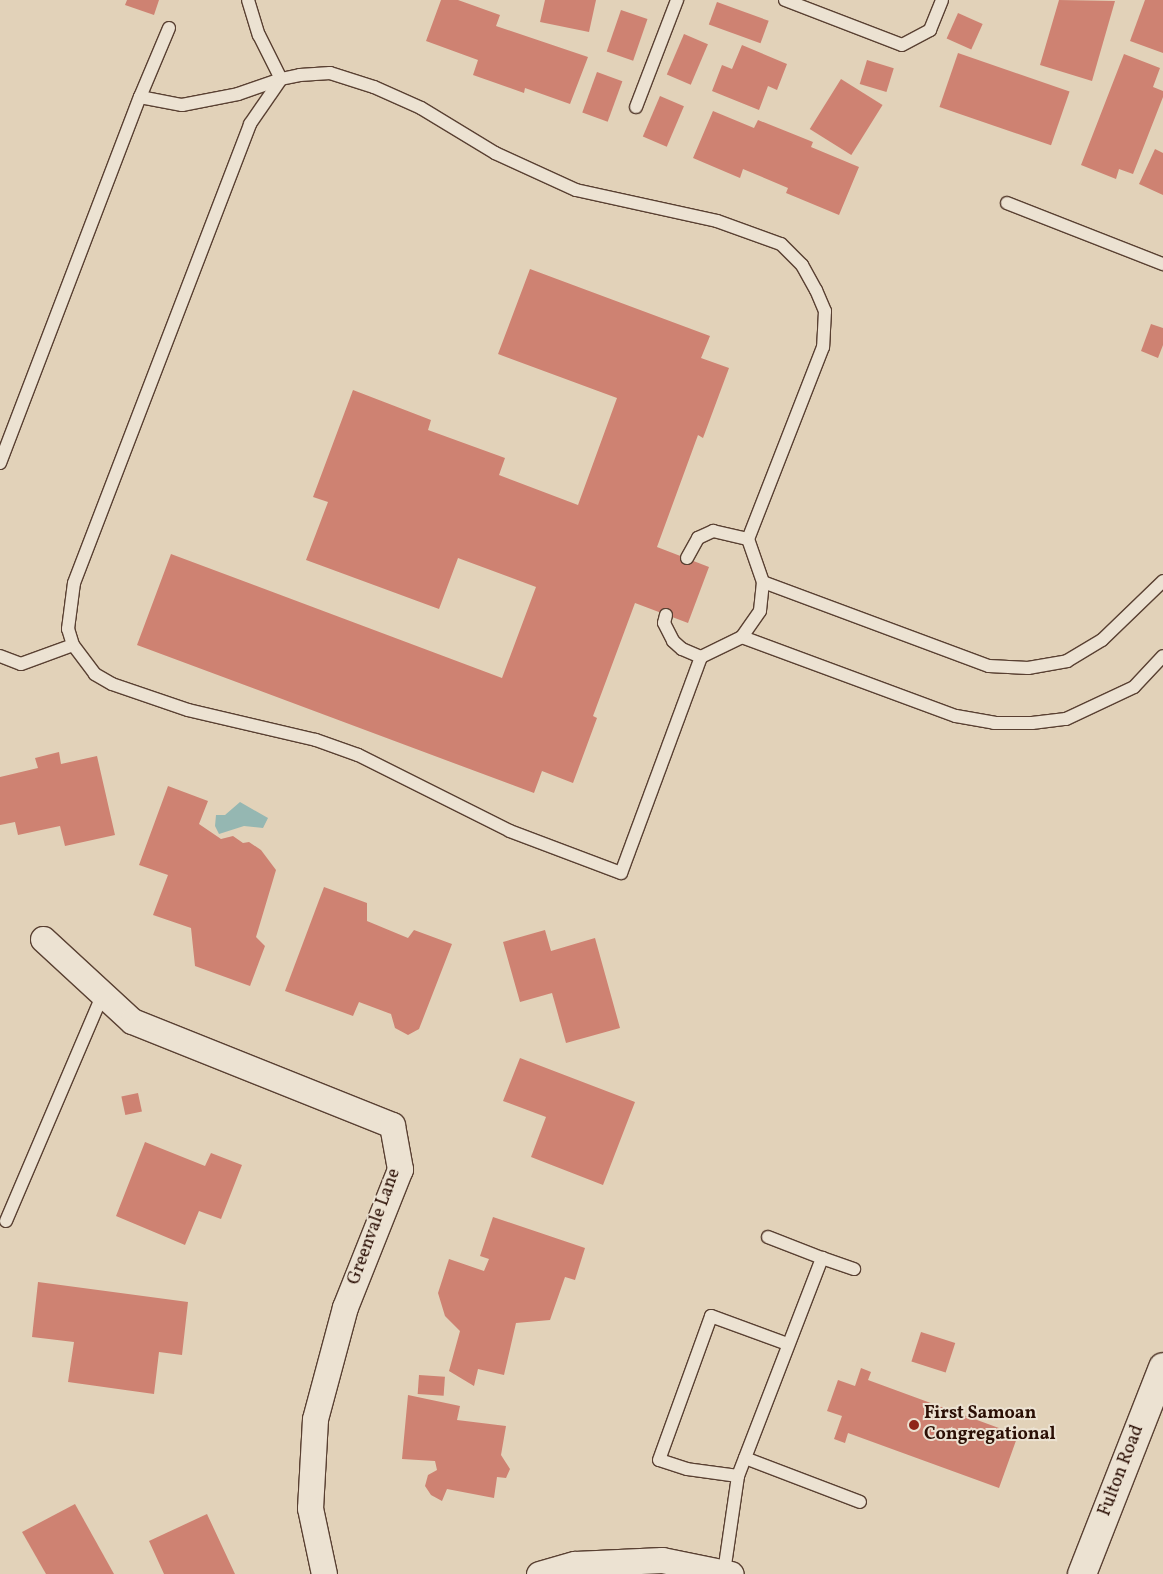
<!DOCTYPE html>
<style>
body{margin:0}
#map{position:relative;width:1163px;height:1574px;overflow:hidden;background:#e2d2b9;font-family:Vollkorn,serif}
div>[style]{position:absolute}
.water>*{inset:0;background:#95b7b2}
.building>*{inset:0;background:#ce8272;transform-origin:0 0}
.roads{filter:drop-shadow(1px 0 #594032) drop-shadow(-1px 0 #594032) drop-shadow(0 1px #594032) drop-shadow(0 -1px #594032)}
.service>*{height:12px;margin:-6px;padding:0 6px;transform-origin:6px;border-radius:6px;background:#ece2d2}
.minor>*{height:25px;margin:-12.5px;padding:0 12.5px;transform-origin:12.5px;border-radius:12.5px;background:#ece2d2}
.secondary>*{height:28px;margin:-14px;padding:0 14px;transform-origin:14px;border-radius:14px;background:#ece2d2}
.dots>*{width:14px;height:14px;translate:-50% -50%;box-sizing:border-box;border:2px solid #ece2d2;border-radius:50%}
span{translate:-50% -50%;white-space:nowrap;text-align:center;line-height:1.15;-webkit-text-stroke:4px #ece2d2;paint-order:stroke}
.street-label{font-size:18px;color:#2b0f05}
.poi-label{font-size:18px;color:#2b0f05;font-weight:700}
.left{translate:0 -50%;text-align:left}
</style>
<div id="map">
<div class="water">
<i style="clip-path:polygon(240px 802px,268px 818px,263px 828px,244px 826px,219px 834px,215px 826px,216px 815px,225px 815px)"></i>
</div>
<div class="building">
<i style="clip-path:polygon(127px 0,159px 0,154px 15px,125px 5px)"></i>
<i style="clip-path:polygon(441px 0,458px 0,500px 15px,496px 26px,588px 57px,570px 104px,525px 88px,524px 93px,473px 75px,478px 60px,426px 41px)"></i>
<i style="clip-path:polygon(545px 0,596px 0,589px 32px,540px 22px)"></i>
<i style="clip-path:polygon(1059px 0,1115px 1px,1092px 81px,1040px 65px)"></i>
<i style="clip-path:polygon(1145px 0,1163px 0,1163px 53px,1130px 41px)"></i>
<i style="left:717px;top:2px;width:55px;height:24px;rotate:20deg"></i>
<i style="left:621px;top:10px;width:28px;height:44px;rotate:19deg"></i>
<i style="left:958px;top:13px;width:27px;height:28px;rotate:24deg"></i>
<i style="left:684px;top:34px;width:26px;height:44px;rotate:23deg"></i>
<i style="clip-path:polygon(742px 45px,787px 64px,777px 90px,768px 86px,759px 110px,712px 91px,722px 65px,732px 69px)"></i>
<i style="left:958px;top:53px;width:118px;height:57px;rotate:19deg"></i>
<i style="clip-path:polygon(1124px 54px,1160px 68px,1153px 87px,1163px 91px,1163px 97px,1133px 174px,1119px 169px,1116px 179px,1081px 165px)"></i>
<i style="left:867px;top:60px;width:28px;height:25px;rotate:17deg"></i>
<i style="left:597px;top:72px;width:27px;height:43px;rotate:20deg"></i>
<i style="left:841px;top:79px;width:49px;height:59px;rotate:32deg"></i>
<i style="left:660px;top:96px;width:26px;height:44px;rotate:23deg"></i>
<i style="clip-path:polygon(713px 111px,754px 128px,758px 120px,813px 142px,811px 147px,859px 167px,839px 215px,786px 193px,788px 188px,743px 169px,740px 178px,693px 158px)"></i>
<i style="clip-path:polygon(1155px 149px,1163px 153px,1163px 195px,1139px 184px)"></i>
<i style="clip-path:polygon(530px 269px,710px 336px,701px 358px,729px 368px,703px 438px,698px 435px,657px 547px,709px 567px,688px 623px,635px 603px,593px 716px,597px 718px,573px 783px,542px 771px,534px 793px,137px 645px,171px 554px,502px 678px,536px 587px,458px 558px,439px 609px,306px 560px,328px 502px,313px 497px,353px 390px,431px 420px,428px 430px,505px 458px,499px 475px,578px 505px,617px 398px,498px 354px)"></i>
<i style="clip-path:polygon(1151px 324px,1163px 328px,1163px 345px,1158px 358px,1141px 351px)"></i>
<i style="clip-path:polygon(59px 752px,61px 764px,97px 756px,115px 835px,65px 846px,60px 826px,18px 835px,15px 822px,0 825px,0 777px,38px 768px,35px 758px)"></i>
<i style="clip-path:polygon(168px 786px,208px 801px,199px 824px,221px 839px,233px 836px,243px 843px,249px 842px,261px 850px,276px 870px,256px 937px,265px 946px,250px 986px,195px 966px,191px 928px,153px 915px,168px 875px,139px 865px)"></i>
<i style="clip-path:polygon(324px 887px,367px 903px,367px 921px,408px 938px,414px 930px,452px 944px,419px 1029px,408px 1035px,395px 1028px,391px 1014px,359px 1002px,353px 1016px,285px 991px)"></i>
<i style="clip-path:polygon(545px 930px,551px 951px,595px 938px,620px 1028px,566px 1043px,552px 993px,520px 1002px,503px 942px)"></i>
<i style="clip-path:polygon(520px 1058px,635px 1102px,603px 1185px,531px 1157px,546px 1117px,503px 1101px)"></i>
<i style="left:138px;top:1093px;width:19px;height:17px;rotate:78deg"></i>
<i style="clip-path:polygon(145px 1142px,205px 1166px,211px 1153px,242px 1165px,221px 1219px,199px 1211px,185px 1245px,116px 1216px)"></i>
<i style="clip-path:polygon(493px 1217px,585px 1248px,575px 1280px,565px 1277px,550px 1320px,516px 1323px,504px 1375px,478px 1369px,474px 1386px,449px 1371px,460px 1331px,445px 1316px,438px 1293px,449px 1259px,484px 1271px,489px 1259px,480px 1256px)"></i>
<i style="clip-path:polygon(38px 1282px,188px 1302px,182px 1355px,159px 1352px,154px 1394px,68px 1382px,74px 1342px,32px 1337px)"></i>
<i style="left:921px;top:1332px;width:36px;height:31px;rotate:18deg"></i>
<i style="clip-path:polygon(861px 1368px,871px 1372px,868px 1380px,1018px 1435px,999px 1488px,848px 1433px,845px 1443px,834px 1439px,842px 1416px,827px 1411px,838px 1380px,855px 1386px)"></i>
<i style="left:419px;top:1375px;width:26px;height:19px;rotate:4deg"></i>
<i style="clip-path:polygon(408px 1395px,460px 1406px,457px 1420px,506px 1426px,501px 1455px,510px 1469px,506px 1478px,497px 1477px,494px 1498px,447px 1489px,442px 1501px,431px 1495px,425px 1486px,428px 1475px,437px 1470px,435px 1461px,402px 1459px)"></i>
<i style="clip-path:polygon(75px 1504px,114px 1574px,46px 1574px,22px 1532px)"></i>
<i style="clip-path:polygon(207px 1514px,235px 1574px,164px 1574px,149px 1541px)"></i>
</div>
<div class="roads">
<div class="service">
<i style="left:248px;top:0;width:37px;rotate:73deg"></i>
<i style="left:259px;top:35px;width:49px;rotate:63.4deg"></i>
<i style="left:785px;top:0;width:125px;rotate:21deg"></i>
<i style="left:902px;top:45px;width:32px;rotate:-28deg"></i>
<i style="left:930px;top:30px;width:32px;rotate:-68deg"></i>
<i style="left:169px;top:28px;width:75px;rotate:112.8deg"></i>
<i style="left:140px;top:97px;width:43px;rotate:10.8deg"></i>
<i style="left:182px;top:105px;width:57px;rotate:-11.1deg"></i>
<i style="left:238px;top:94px;width:46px;rotate:-19.2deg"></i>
<i style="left:281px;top:79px;width:19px;rotate:-12deg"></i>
<i style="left:300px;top:75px;width:30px;rotate:-4deg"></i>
<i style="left:330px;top:73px;width:46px;rotate:17.7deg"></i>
<i style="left:374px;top:87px;width:51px;rotate:24.1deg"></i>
<i style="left:421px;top:108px;width:87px;rotate:31.3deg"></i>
<i style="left:495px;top:153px;width:89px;rotate:24.6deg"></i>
<i style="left:576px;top:190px;width:144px;rotate:12.4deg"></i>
<i style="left:717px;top:221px;width:68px;rotate:19.8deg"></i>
<i style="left:781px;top:244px;width:30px;rotate:45deg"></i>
<i style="left:802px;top:265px;width:29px;rotate:61deg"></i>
<i style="left:816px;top:290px;width:23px;rotate:67deg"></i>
<i style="left:825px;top:311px;width:36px;rotate:93deg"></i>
<i style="left:823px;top:347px;width:206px;rotate:111.3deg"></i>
<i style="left:748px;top:539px;width:46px;rotate:70.8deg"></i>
<i style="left:763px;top:582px;width:29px;rotate:96deg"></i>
<i style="left:760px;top:611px;width:32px;rotate:125deg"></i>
<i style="left:742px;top:637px;width:46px;rotate:154deg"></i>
<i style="left:701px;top:657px;width:230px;rotate:110.3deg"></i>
<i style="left:621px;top:873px;width:119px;rotate:-159.3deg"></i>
<i style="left:510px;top:831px;width:170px;rotate:-153.4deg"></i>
<i style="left:358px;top:755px;width:45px;rotate:-160.3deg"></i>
<i style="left:316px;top:740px;width:131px;rotate:-166.8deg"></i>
<i style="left:188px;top:710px;width:80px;rotate:-161.1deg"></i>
<i style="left:112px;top:684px;width:20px;rotate:-150deg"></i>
<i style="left:95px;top:674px;width:36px;rotate:-127deg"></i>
<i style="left:73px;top:645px;width:17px;rotate:-107deg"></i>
<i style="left:68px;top:629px;width:46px;rotate:-82.6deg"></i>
<i style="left:74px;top:583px;width:492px;rotate:-69deg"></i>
<i style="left:250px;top:124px;width:55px;rotate:-55.4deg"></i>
<i style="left:636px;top:107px;width:115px;rotate:-69deg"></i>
<i style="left:1007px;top:203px;width:168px;rotate:21.4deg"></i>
<i style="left:0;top:463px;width:392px;rotate:-69.1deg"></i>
<i style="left:687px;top:558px;width:23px;rotate:-61deg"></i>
<i style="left:698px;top:538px;width:17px;rotate:-25deg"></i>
<i style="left:713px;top:531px;width:36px;rotate:13deg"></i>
<i style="left:763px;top:582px;width:241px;rotate:20.4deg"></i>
<i style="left:989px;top:666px;width:39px;rotate:3deg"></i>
<i style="left:1028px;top:668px;width:40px;rotate:-10deg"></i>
<i style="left:1067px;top:661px;width:41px;rotate:-31deg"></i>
<i style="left:1102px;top:640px;width:85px;rotate:-44deg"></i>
<i style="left:666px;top:615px;width:8px;rotate:104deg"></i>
<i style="left:664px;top:623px;width:20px;rotate:63deg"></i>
<i style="left:673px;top:641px;width:12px;rotate:42deg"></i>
<i style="left:682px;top:649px;width:21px;rotate:23deg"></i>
<i style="left:742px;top:637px;width:228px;rotate:20.3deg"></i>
<i style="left:956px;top:716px;width:39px;rotate:10deg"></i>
<i style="left:994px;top:723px;width:38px"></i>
<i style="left:1032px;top:723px;width:34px;rotate:-7deg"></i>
<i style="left:1066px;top:719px;width:75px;rotate:-25.2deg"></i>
<i style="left:1134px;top:687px;width:42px;rotate:-46.9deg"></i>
<i style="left:0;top:656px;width:22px;rotate:21deg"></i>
<i style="left:21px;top:664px;width:55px;rotate:-20.1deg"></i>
<i style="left:6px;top:1221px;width:247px;rotate:-66.9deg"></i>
<i style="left:768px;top:1237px;width:58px;rotate:21.3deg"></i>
<i style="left:745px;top:1458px;width:123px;rotate:20.9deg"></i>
<i style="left:738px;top:1476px;width:51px;rotate:-172.2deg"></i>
<i style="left:687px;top:1469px;width:29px;rotate:-162deg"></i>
<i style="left:659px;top:1460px;width:153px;rotate:-70.1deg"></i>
<i style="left:711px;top:1316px;width:81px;rotate:20.2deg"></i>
<i style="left:724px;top:1572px;width:97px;rotate:-81.7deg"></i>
<i style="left:738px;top:1476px;width:234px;rotate:-68.9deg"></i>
<i style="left:822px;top:1258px;width:34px;rotate:19deg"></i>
</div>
<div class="minor">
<i style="left:43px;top:939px;width:121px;rotate:42.7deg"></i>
<i style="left:132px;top:1021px;width:280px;rotate:21.8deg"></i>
<i style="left:392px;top:1125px;width:45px;rotate:79.7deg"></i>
<i style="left:400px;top:1169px;width:149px;rotate:111.7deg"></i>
<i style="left:345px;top:1307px;width:116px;rotate:105deg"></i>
<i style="left:315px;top:1419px;width:89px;rotate:93.2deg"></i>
<i style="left:310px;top:1508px;width:67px;rotate:78deg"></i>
<i style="left:539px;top:1574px;width:37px;rotate:-16deg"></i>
<i style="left:575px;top:1564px;width:87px;rotate:-2.6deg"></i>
<i style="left:662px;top:1560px;width:70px;rotate:11.5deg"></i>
</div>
<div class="secondary">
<i style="left:1082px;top:1574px;width:222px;rotate:-68.6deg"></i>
</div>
</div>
<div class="dots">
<i style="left:914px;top:1425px;background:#8f2418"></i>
</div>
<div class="street-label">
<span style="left:375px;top:1227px;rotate:-70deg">Greenvale Lane</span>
<span style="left:1122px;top:1471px;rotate:-69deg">Fulton Road</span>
</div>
<div class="poi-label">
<span class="left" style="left:924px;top:1425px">First Samoan<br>Congregational</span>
</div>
</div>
